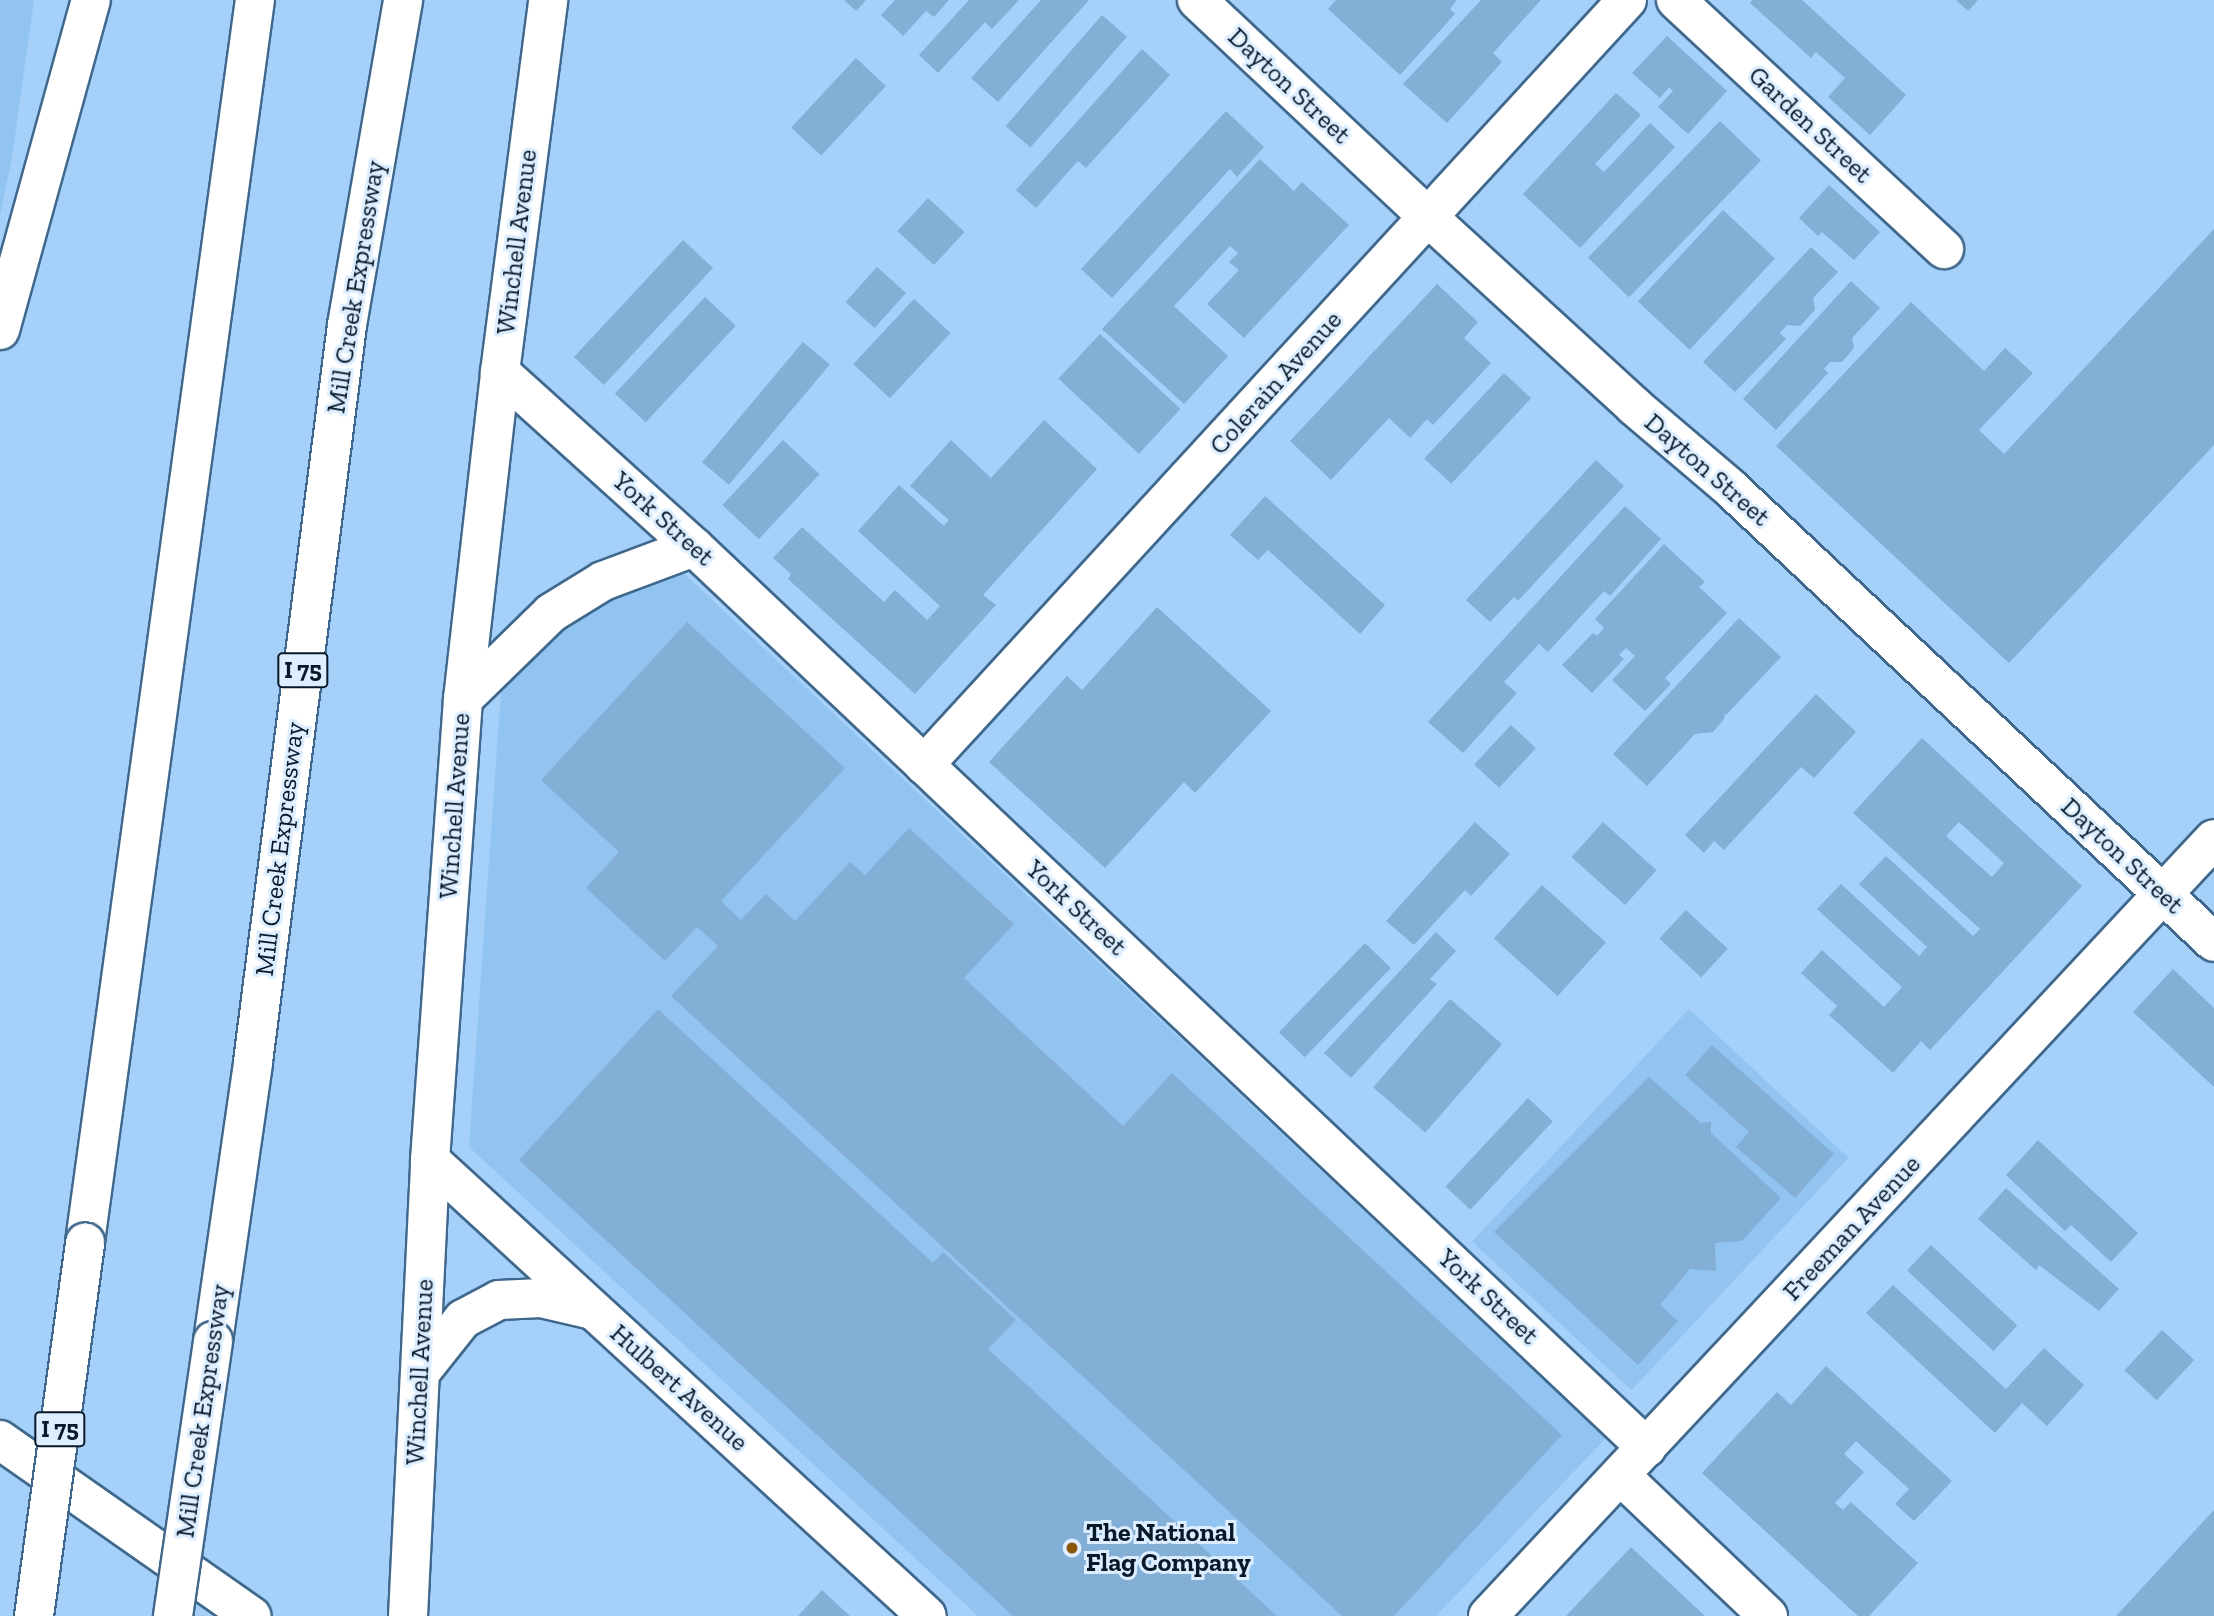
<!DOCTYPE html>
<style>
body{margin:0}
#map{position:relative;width:2214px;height:1616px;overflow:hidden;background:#a4d0f9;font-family:"Zilla Slab",serif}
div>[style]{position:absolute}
.built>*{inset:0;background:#92c4f2;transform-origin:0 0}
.building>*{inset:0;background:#83aed6;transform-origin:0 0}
.roads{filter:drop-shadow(2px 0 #3f688c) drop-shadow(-2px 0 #3f688c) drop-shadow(0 2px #3f688c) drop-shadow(0 -2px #3f688c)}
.street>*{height:38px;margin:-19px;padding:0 19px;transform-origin:19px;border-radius:19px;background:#fff}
.secondary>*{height:38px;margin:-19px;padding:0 19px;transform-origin:19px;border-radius:19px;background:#fff}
.primary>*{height:38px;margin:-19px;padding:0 19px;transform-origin:19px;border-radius:19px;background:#fff}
.highway>*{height:38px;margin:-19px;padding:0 19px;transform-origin:19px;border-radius:19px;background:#fff}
.bridges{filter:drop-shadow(2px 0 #3f688c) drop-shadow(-2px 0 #3f688c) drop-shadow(0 2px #3f688c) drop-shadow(0 -2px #3f688c)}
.highway-bridge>*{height:38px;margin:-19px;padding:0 19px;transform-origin:19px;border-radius:19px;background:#fff}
.dots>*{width:19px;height:19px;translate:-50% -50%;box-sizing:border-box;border:4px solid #dceeff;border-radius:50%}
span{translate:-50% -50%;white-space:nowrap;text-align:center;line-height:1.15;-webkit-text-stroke:6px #dceeff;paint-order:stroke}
.shield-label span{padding:2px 5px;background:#dceeff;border:2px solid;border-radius:5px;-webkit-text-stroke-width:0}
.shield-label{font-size:24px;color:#081927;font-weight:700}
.street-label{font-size:26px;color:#081927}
.poi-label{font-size:26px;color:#081927;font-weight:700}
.left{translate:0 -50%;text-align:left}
</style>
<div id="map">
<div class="built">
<i style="clip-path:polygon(0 0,34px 0,12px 157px,0 216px)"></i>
<i style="clip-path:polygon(678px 568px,1606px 1438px,1436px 1616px,978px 1616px,469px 1147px,502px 676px,595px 594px)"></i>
<i style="left:1689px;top:1009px;width:218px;height:318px;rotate:43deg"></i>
</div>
<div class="building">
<i style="clip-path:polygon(844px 0,866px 0,856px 11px)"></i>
<i style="clip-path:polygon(895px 0,949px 0,934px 17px,926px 11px,903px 36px,881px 15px)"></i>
<i style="clip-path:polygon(969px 0,1019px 0,992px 29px,985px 22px,938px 73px,919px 55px)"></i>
<i style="clip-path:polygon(1041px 0,1089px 0,998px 102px,971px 78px)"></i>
<i style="clip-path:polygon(1336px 0,1457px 0,1450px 9px,1455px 14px,1400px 75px,1328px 9px)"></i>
<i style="clip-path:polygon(1481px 0,1541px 0,1493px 53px,1502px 62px,1447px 123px,1403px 84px)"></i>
<i style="clip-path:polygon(1752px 0,1802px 0,1906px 95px,1870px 135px,1828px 97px,1845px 78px,1816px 52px,1811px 58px,1750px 3px)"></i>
<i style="clip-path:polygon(1956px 0,1978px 0,1968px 11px)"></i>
<i style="left:1102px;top:15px;width:33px;height:147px;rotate:41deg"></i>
<i style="clip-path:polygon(1667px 36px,1727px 91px,1688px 134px,1658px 107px,1673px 91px,1669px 87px,1660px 98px,1632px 73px)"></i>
<i style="clip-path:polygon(1142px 49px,1170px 75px,1086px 168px,1078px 161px,1036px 208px,1016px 190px)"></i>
<i style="left:856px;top:58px;width:41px;height:95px;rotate:43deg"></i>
<i style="clip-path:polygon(1616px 93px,1641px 115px,1595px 164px,1604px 172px,1650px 123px,1675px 147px,1580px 248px,1523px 194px)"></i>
<i style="clip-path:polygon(1226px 111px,1264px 147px,1237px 177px,1230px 169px,1112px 298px,1081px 269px)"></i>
<i style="left:1720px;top:121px;width:57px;height:190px;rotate:44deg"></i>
<i style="clip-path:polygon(1260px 159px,1294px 191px,1302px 182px,1349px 225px,1244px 338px,1207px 304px,1239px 270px,1229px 262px,1238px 253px,1230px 246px,1174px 306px,1228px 356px,1184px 404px,1102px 329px)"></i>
<i style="clip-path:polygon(1829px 185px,1880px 232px,1854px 260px,1822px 232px,1818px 236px,1799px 218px)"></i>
<i style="left:928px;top:198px;width:50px;height:45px;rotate:43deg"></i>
<i style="left:1723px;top:210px;width:71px;height:125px;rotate:43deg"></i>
<i style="clip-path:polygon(2214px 229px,2214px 445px,2009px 663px,1776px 446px,1911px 302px,1984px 371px,2005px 348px,2033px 373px,1979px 430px,2004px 454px)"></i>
<i style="left:683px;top:240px;width:41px;height:160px;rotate:43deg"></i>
<i style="clip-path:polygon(1811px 247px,1838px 272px,1813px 298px,1815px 310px,1800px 326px,1787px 325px,1780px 333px,1786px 339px,1735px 392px,1703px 362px)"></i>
<i style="left:877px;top:267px;width:39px;height:47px;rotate:42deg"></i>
<i style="clip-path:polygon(1851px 281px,1880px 308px,1852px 338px,1854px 348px,1842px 362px,1830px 362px,1824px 369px,1828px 373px,1776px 430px,1743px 399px)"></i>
<i style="clip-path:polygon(1437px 284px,1478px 322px,1464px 338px,1491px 363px,1433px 425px,1427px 419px,1410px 438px,1389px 418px,1331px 480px,1290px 441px)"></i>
<i style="left:705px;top:297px;width:42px;height:132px;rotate:43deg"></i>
<i style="left:914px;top:299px;width:50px;height:89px;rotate:43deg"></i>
<i style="left:1100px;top:334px;width:110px;height:61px;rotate:43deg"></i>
<i style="left:803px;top:342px;width:35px;height:157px;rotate:40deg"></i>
<i style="left:1504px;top:373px;width:37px;height:117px;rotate:43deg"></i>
<i style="clip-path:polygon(1044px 420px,1097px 469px,983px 595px,996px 605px,915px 694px,788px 579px,791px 574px,773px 558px,802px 527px,884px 602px,895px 590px,927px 620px,940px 606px,858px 531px,899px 485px,944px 526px,949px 520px,910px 486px,951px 440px,991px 478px)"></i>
<i style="left:783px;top:440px;width:50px;height:89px;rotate:43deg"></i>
<i style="clip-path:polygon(1596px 460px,1624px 486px,1518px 601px,1514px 597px,1490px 622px,1466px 600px)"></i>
<i style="clip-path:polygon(1265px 496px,1385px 605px,1360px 634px,1268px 550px,1258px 560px,1230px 535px)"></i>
<i style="clip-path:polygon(1625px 506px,1661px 539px,1610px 596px,1604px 591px,1548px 652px,1539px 644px,1504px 682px,1517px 693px,1463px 753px,1428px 722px)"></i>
<i style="clip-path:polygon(1664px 544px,1705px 582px,1699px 587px,1727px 613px,1665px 678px,1671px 684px,1645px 711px,1612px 680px,1635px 656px,1626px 648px,1619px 655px,1624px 659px,1592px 693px,1562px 665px,1593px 633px,1597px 636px,1604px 628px,1595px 619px)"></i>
<i style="clip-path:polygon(1157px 607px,1271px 711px,1195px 793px,1184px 782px,1105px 868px,989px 762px,1067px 676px,1082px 690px)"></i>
<i style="clip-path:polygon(1739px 618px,1781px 657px,1726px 715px,1725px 713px,1724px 719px,1713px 732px,1695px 734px,1647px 786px,1613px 754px)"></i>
<i style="clip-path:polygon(687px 622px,845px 768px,721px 901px,741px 920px,766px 894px,795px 921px,850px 862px,865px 875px,909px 828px,1014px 924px,964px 978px,1123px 1126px,1172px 1073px,1562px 1435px,1394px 1616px,1342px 1616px,671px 996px,718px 946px,697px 927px,665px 961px,586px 888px,619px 852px,541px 780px)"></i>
<i style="clip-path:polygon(1816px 694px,1856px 732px,1814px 778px,1801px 767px,1724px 850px,1714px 841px,1704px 853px,1685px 835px)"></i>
<i style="left:1511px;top:725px;width:34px;height:54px;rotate:43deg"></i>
<i style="clip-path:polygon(evenodd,1922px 738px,2082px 886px,1930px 1050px,1921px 1041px,1893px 1073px,1829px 1015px,1837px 1006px,1801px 973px,1822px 950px,1884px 1007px,1902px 987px,1817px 909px,1841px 884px,1919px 956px,1927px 947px,1859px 884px,1886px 856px,1973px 936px,1980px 929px,1853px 813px,1922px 738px,1959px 822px,2004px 863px,1992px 877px,1946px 836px,1959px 822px)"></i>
<i style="clip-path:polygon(1475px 822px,1510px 854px,1471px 896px,1465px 890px,1414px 945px,1386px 921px)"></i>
<i style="left:1603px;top:822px;width:72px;height:47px;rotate:42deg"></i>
<i style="left:1542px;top:885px;width:86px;height:72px;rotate:42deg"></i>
<i style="left:1686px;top:910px;width:57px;height:39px;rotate:43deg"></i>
<i style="clip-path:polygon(1436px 932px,1456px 951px,1430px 979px,1437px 984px,1351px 1078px,1324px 1053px)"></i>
<i style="left:1365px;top:943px;width:36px;height:124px;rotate:44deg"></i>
<i style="clip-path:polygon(2173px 969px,2214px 1008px,2214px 1087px,2133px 1012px)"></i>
<i style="left:1450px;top:999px;width:69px;height:117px;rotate:41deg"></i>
<i style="clip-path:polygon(658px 1009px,933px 1263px,943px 1252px,1016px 1320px,988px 1349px,1277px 1616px,1013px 1616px,519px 1160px)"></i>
<i style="clip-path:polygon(1712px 1045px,1834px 1154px,1795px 1198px,1736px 1147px,1749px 1132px,1685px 1075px)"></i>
<i style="clip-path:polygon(1649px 1077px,1701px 1123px,1711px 1122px,1711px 1133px,1781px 1198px,1742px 1241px,1715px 1243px,1716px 1271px,1690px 1269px,1660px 1305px,1678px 1321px,1638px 1365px,1494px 1232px)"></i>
<i style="left:1528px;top:1098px;width:34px;height:121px;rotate:43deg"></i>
<i style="clip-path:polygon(2038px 1140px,2138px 1233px,2111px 1262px,2071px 1225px,2065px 1231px,2006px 1175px)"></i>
<i style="clip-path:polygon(2006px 1188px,2119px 1289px,2099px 1311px,2039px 1265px,2036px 1270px,1978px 1219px)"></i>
<i style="left:1931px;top:1245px;width:118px;height:35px;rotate:43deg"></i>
<i style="clip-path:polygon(1893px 1285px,2006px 1389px,2044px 1348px,2084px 1385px,2047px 1426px,2022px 1403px,1995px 1433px,1866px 1313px)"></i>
<i style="left:2162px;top:1330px;width:44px;height:55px;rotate:43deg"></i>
<i style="clip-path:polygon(1826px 1366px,1952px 1481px,1914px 1521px,1895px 1504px,1909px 1489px,1856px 1441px,1844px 1454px,1864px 1472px,1835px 1503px,1843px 1510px,1851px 1502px,1918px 1563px,1869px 1616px,1858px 1616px,1702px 1473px,1777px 1392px,1791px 1405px)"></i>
<i style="clip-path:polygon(2214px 1510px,2214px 1616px,2116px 1616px)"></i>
<i style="clip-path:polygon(1631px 1547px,1705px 1616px,1566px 1616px)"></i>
<i style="clip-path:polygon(822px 1590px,850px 1616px,798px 1616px)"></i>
</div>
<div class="roads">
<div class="street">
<i style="left:1197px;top:0;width:316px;rotate:43.2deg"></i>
<i style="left:1427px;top:216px;width:281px;rotate:42.5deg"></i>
<i style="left:1634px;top:406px;width:123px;rotate:40.4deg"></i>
<i style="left:1728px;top:486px;width:666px;rotate:43.18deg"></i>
<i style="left:1676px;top:0;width:366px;rotate:42.9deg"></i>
<i style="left:500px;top:372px;width:261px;rotate:42.1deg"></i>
<i style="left:694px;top:547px;width:1311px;rotate:43.39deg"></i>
<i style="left:924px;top:765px;width:1039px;rotate:-47.42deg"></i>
<i style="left:430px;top:1160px;width:674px;rotate:42.54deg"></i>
<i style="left:1621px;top:1476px;width:203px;rotate:43.6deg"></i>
<i style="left:1488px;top:1616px;width:1063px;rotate:-46.94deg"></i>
</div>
<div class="secondary">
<i style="left:0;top:1440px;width:307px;rotate:35deg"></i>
</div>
<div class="primary">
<i style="left:463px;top:699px;width:123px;rotate:-44.3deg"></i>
<i style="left:551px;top:613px;width:61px;rotate:-31.6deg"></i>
<i style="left:603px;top:581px;width:97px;rotate:-20.5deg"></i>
<i style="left:420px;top:1373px;width:69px;rotate:-51.5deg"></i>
<i style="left:463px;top:1319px;width:41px;rotate:-27.8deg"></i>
<i style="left:499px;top:1300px;width:42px;rotate:-2.7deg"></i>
<i style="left:541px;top:1298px;width:53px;rotate:13deg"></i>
<i style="left:408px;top:1616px;width:457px;rotate:-87.2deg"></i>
<i style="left:430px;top:1160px;width:462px;rotate:-85.9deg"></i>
<i style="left:463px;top:699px;width:329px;rotate:-83.5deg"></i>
<i style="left:500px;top:372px;width:375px;rotate:-82.6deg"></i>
</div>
<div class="highway">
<i style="left:0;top:330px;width:342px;rotate:-74.6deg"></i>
<i style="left:85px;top:1242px;width:1254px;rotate:-82.21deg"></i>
<i style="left:213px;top:1341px;width:282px;rotate:-81.8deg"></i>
<i style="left:253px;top:1062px;width:743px;rotate:-82.73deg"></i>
<i style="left:347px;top:325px;width:330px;rotate:-80.2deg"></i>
</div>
</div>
<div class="bridges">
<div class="highway-bridge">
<i style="left:34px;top:1616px;width:377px;rotate:-82.2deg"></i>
<i style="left:173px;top:1616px;width:278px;rotate:-81.7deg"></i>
</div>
</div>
<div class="dots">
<i style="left:1072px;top:1548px;background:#8c5608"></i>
</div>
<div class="shield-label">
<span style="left:303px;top:670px">I 75</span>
<span style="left:60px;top:1429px">I 75</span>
</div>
<div class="street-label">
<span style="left:1289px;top:86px;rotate:43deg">Dayton Street</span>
<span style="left:1810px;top:125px;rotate:43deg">Garden Street</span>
<span style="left:517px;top:242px;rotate:-83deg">Winchell Avenue</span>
<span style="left:356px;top:287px;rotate:-81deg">Mill Creek Expressway</span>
<span style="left:1276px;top:383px;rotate:-48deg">Colerain Avenue</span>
<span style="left:1707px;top:470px;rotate:41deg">Dayton Street</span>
<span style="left:663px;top:519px;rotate:42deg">York Street</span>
<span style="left:455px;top:806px;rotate:-86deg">Winchell Avenue</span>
<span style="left:280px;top:849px;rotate:-83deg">Mill Creek Expressway</span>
<span style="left:2122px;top:856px;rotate:43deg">Dayton Street</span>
<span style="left:1076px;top:908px;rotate:43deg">York Street</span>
<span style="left:1852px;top:1228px;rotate:-47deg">Freeman Avenue</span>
<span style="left:1488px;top:1297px;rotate:43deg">York Street</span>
<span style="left:420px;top:1372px;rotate:-87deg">Winchell Avenue</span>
<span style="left:679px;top:1388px;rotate:42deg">Hulbert Avenue</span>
<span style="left:203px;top:1411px;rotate:-82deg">Mill Creek Expressway</span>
</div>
<div class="poi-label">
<span class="left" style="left:1086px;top:1548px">The National<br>Flag Company</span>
</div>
</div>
